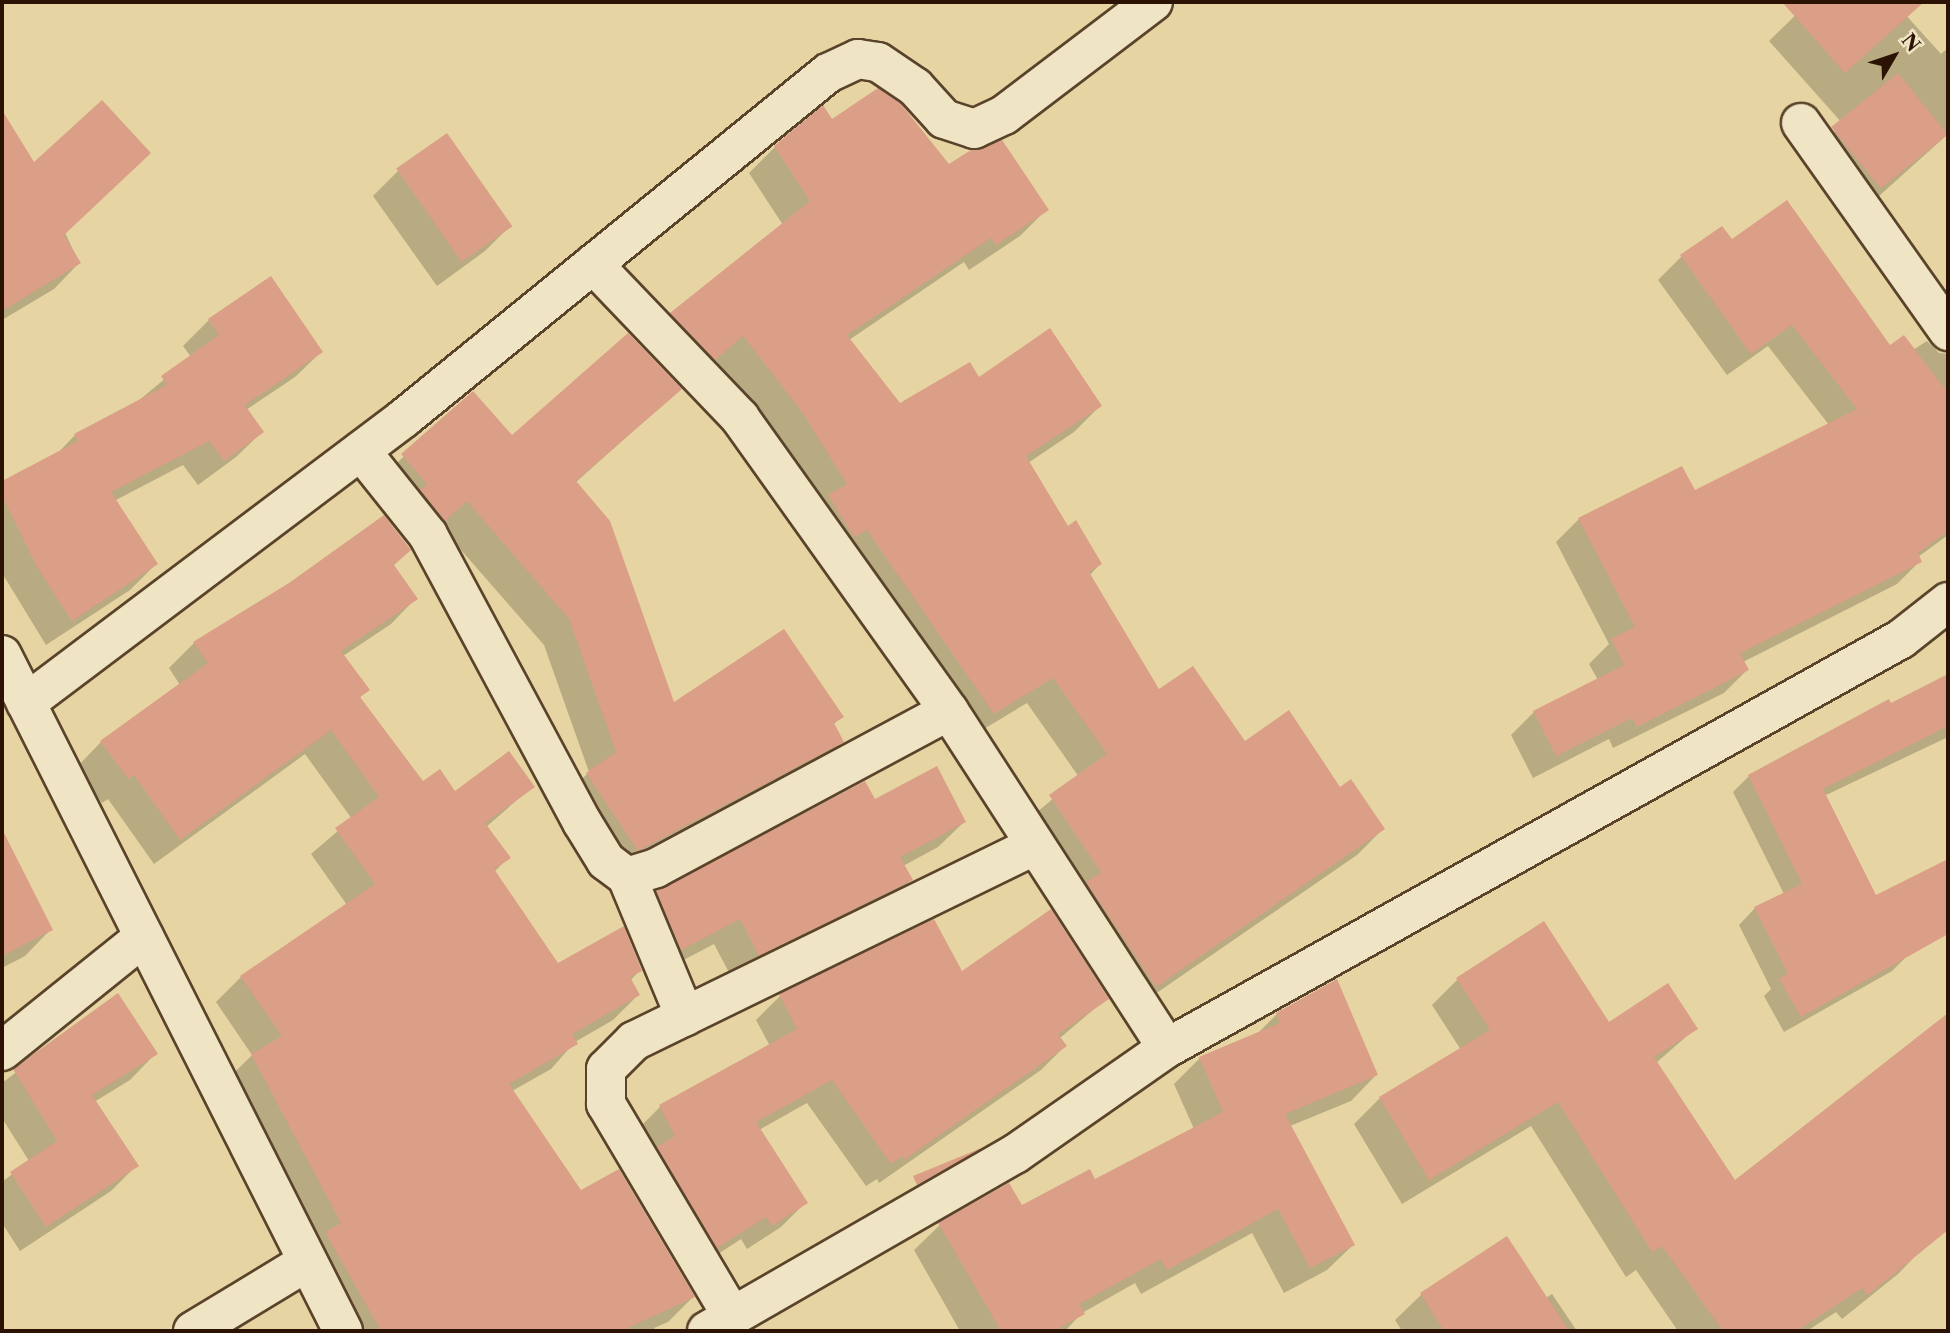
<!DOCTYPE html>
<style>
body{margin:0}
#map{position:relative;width:1950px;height:1333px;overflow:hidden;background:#e6d5a2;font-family:"Libre Caslon Text",serif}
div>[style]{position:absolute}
.shadow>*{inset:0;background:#0003}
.building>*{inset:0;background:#db9e86;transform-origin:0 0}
.roads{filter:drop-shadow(2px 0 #5a432b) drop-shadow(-2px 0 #5a432b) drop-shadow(0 2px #5a432b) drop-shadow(0 -2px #5a432b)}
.minor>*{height:38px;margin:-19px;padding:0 19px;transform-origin:19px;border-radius:19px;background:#efe4c3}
.tertiary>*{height:38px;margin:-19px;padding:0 19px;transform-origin:19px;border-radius:19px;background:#efe4c3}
span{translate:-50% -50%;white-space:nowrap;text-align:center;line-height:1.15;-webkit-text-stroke:7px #efe4c3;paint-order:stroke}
.frame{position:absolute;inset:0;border:4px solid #2c1203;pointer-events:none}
.north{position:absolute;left:1859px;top:21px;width:70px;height:70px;-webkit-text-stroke:5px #efe4c3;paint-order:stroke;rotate:51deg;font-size:19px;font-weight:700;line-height:28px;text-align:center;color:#2c1203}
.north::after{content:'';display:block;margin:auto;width:24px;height:32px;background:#2c1203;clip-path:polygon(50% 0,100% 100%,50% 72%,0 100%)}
</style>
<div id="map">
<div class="shadow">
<i style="clip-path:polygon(1809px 2px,1894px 2px,1941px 54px,1948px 48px,1948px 134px,1859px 214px,1809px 157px,1843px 124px,1769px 41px)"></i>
<i style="clip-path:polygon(2px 113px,34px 165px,79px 263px,54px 289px,2px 320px)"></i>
<i style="clip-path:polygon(832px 122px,1046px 210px,1020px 236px,969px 270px,964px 262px,849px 340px,900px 405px,978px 379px,1100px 406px,1074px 432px,1028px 463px,1067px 528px,1100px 564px,1089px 576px,1158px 692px,1245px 743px,1340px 789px,1383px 829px,1357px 855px,1129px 1012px,1024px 823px,1079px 777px,1027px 703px,967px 739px,776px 438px,716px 361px,688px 385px,645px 340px,783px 225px,749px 173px,775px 147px)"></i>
<i style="clip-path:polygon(399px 170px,511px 225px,485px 251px,437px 286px,373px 196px)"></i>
<i style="clip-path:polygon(1731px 241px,1890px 348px,1913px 350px,1927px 341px,1939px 353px,1948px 354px,1948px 535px,1918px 557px,1920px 561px,1897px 584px,1743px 662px,1747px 670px,1724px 693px,1613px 748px,1609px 739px,1533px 778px,1511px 735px,1534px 712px,1598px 680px,1589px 664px,1609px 644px,1556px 542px,1579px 519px,1694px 493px,1829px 425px,1768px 346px,1727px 375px,1658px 280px,1681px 257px)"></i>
<i style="clip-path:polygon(209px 320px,321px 352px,295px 377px,246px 410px,262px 432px,236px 457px,198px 485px,183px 465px,114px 501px,156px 564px,130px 590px,46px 645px,2px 573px,2px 483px,56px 455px,75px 435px,137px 402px,191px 357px,183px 346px)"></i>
<i style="clip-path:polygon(680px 389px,575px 483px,673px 705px,841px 717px,833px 725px,842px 742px,817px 767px,612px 875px,561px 800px,589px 772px,544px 645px,440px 526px,377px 481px,473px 394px,512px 437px)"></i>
<i style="clip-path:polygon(393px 566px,416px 598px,391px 624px,343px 656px,368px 690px,359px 698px,423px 783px,455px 793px,532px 787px,486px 827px,508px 858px,494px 872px,558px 965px,640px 970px,630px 981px,638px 995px,613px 1020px,575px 1042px,551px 1069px,512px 1091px,581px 1192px,693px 1297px,668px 1322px,654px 1328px,656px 1331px,342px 1331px,226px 1081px,252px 1055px,216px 1002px,241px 977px,347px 905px,311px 854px,352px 819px,305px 754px,154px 864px,108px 799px,102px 803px,76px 768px,101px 742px,180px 685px,169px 668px,194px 643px)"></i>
<i style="clip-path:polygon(1948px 676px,1948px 737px,1824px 796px,1876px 898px,1948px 861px,1948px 922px,1903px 945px,1908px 955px,1892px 971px,1784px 1032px,1764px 996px,1771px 989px,1739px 925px,1755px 908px,1784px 894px,1733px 792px,1749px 776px)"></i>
<i style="clip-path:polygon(874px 801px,964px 822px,938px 847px,903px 866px,911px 880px,885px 906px,733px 980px,714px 944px,655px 975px,632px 918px,657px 892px)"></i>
<i style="clip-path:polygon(2px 831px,50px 930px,25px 956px,2px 968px)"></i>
<i style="clip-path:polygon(961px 973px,1107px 998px,1060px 1038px,1065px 1046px,1041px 1070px,879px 1183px,877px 1179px,866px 1186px,807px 1103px,759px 1130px,805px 1203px,781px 1227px,747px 1249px,741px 1239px,692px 1271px,636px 1131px,660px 1107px,770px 1046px,756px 1020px,780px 996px)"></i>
<i style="clip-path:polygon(1457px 980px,1608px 1024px,1696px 1028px,1656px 1063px,1735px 1183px,1944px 1018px,1948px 1026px,1948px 1214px,1916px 1240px,1923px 1248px,1898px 1274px,1842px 1319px,1836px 1312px,1807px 1331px,1678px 1331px,1636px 1270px,1626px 1277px,1531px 1126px,1402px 1204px,1354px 1124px,1380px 1098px,1461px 1050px,1432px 1005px)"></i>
<i style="clip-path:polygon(118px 996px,155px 1054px,130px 1080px,94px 1102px,136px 1166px,111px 1191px,20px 1251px,2px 1223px,2px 1182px,29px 1161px,2px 1118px,2px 1083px)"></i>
<i style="clip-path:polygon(1277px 1014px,1376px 1075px,1351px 1101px,1290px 1126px,1353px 1245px,1327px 1270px,1284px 1293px,1252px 1233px,1141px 1294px,1135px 1283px,1082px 1313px,1065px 1331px,960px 1331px,914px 1250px,940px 1225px,1021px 1208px,1095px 1181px,1194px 1129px,1174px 1084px,1200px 1058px,1256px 1035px)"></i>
<i style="clip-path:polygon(1507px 1239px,1546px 1298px,1552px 1294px,1577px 1331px,1402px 1331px,1395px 1320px,1421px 1295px)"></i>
</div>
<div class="building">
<i style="clip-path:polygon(1782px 2px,1924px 2px,1845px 73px)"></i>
<i style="left:1898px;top:73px;width:79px;height:86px;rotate:51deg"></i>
<i style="clip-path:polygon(878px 88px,901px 104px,949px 164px,971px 150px,1002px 140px,1049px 210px,996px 245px,991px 238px,847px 335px,900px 403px,970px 362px,979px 377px,1050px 328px,1102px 406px,1026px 456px,1068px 526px,1076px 520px,1102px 564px,1089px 572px,1159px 689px,1193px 666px,1245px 741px,1289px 710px,1340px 787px,1351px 779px,1385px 829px,1156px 987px,1086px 882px,1101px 872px,1049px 795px,1107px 754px,1053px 678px,994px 714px,867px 530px,854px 537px,828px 495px,847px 484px,802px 412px,743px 336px,715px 360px,670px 313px,810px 201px,774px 146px,823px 105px,832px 119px)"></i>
<i style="clip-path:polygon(102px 100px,151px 153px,64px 235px,81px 263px,2px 311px,2px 110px,34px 162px)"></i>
<i style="left:447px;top:133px;width:114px;height:62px;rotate:55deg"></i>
<i style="clip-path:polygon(1787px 200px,1890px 345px,1904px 335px,1948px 393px,1948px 531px,1918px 553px,1922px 562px,1740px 653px,1749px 670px,1637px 727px,1632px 718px,1556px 756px,1533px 711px,1624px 665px,1611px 639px,1635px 627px,1578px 518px,1682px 466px,1695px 490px,1857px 409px,1792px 325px,1751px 354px,1680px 255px,1722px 226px,1732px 239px)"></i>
<i style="clip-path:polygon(271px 276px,323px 352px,245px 405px,264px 432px,224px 461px,209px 441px,111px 492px,158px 564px,72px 621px,37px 567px,2px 496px,2px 481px,78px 441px,74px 434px,167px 385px,161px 376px,219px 335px,208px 319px)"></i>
<i style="clip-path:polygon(628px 333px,682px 389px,576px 481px,610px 521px,674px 702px,784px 629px,844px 717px,834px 723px,844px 742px,638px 851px,586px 773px,616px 752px,569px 619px,467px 501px,445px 521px,420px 490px,427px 484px,401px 454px,473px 391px,512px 435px)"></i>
<i style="clip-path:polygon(384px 515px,411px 550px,394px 565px,418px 599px,341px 651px,370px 690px,360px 697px,423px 781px,440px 769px,455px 791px,509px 751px,535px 787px,485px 823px,511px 858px,494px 869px,558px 963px,624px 926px,642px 971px,630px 977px,640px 995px,572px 1034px,578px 1044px,509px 1084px,581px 1190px,619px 1169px,695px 1297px,621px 1331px,381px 1331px,325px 1232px,341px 1223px,251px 1054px,282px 1036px,240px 976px,375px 884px,335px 828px,379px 797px,331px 730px,180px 840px,134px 775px,128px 779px,100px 741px,208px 663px,193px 642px,289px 583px)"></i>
<i style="clip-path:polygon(1948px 674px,1948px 726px,1823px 789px,1876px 895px,1948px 859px,1948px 934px,1801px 1017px,1779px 979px,1788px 974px,1754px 907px,1802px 884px,1748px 775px,1889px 699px,1891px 703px)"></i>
<i style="clip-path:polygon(937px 766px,966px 822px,900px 857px,913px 880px,759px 956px,740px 919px,681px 950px,656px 891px,865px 781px,875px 799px)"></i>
<i style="clip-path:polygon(2px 829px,53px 930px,2px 956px)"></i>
<i style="clip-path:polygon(1051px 909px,1109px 999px,1058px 1034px,1067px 1046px,904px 1160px,902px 1156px,891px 1164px,832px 1080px,756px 1122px,808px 1203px,772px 1226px,766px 1217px,717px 1248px,657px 1147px,675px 1136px,659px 1105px,797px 1029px,779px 994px,934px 919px,962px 971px)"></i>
<i style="clip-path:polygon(1544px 921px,1609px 1022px,1668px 983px,1698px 1029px,1654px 1057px,1735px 1180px,1948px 1013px,1948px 1230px,1868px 1295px,1862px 1288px,1796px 1331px,1723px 1331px,1662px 1246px,1652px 1252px,1558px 1102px,1429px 1180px,1379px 1097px,1490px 1030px,1456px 978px)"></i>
<i style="clip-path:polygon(1337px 979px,1378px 1075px,1285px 1114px,1355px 1245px,1310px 1268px,1278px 1209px,1167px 1270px,1161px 1259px,1079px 1304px,1085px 1314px,1054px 1331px,1001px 1331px,938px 1223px,1009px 1183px,1022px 1205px,1090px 1169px,1095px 1179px,1223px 1112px,1199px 1057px,1280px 1023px,1276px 1013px)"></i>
<i style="clip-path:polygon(118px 993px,158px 1054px,92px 1095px,139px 1166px,46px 1227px,10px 1172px,57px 1141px,13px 1069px)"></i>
<i style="clip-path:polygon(984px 1147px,917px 1185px,913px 1176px)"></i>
<i style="clip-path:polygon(1507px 1236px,1569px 1331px,1444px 1331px,1420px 1293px)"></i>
</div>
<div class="roads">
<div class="minor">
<i style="left:1801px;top:123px;width:255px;rotate:54.7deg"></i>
<i style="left:593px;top:264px;width:213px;rotate:46.3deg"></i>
<i style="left:740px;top:418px;width:360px;rotate:54.5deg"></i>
<i style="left:361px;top:451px;width:107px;rotate:51.4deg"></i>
<i style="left:428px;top:535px;width:326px;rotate:61.8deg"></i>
<i style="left:582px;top:822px;width:46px;rotate:58.4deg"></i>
<i style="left:606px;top:861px;width:26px;rotate:37deg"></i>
<i style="left:627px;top:877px;width:30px;rotate:-17deg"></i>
<i style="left:656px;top:868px;width:332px;rotate:-28.2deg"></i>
<i style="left:949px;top:711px;width:401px;rotate:57.1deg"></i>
<i style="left:26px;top:703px;width:473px;rotate:-37deg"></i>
<i style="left:404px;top:418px;width:547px;rotate:-39.13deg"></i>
<i style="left:828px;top:73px;width:33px;rotate:-25deg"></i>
<i style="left:858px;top:59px;width:20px;rotate:9deg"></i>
<i style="left:878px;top:62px;width:45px;rotate:34deg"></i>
<i style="left:915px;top:87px;width:43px;rotate:47.8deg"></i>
<i style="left:944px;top:119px;width:32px;rotate:18deg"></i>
<i style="left:974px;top:129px;width:33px;rotate:-25deg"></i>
<i style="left:1004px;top:115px;width:187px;rotate:-37.2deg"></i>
<i style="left:627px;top:877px;width:151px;rotate:67.4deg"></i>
<i style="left:2px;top:1051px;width:182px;rotate:-38.8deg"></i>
<i style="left:732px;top:1316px;width:247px;rotate:-120.7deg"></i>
<i style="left:606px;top:1104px;width:35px;rotate:-90deg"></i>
<i style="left:606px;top:1069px;width:40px;rotate:-45deg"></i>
<i style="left:634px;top:1041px;width:446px;rotate:-26deg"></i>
<i style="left:193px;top:1331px;width:133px;rotate:-31.2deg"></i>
<i style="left:707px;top:1331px;width:355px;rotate:-29.9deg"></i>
<i style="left:1015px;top:1154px;width:185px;rotate:-34.9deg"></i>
<i style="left:1167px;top:1048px;width:840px;rotate:-29.13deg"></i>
<i style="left:1901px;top:639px;width:60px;rotate:-38.2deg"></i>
</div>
<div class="tertiary">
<i style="left:2px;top:655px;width:757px;rotate:63.23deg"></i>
</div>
</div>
<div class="frame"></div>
<div class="north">N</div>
</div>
